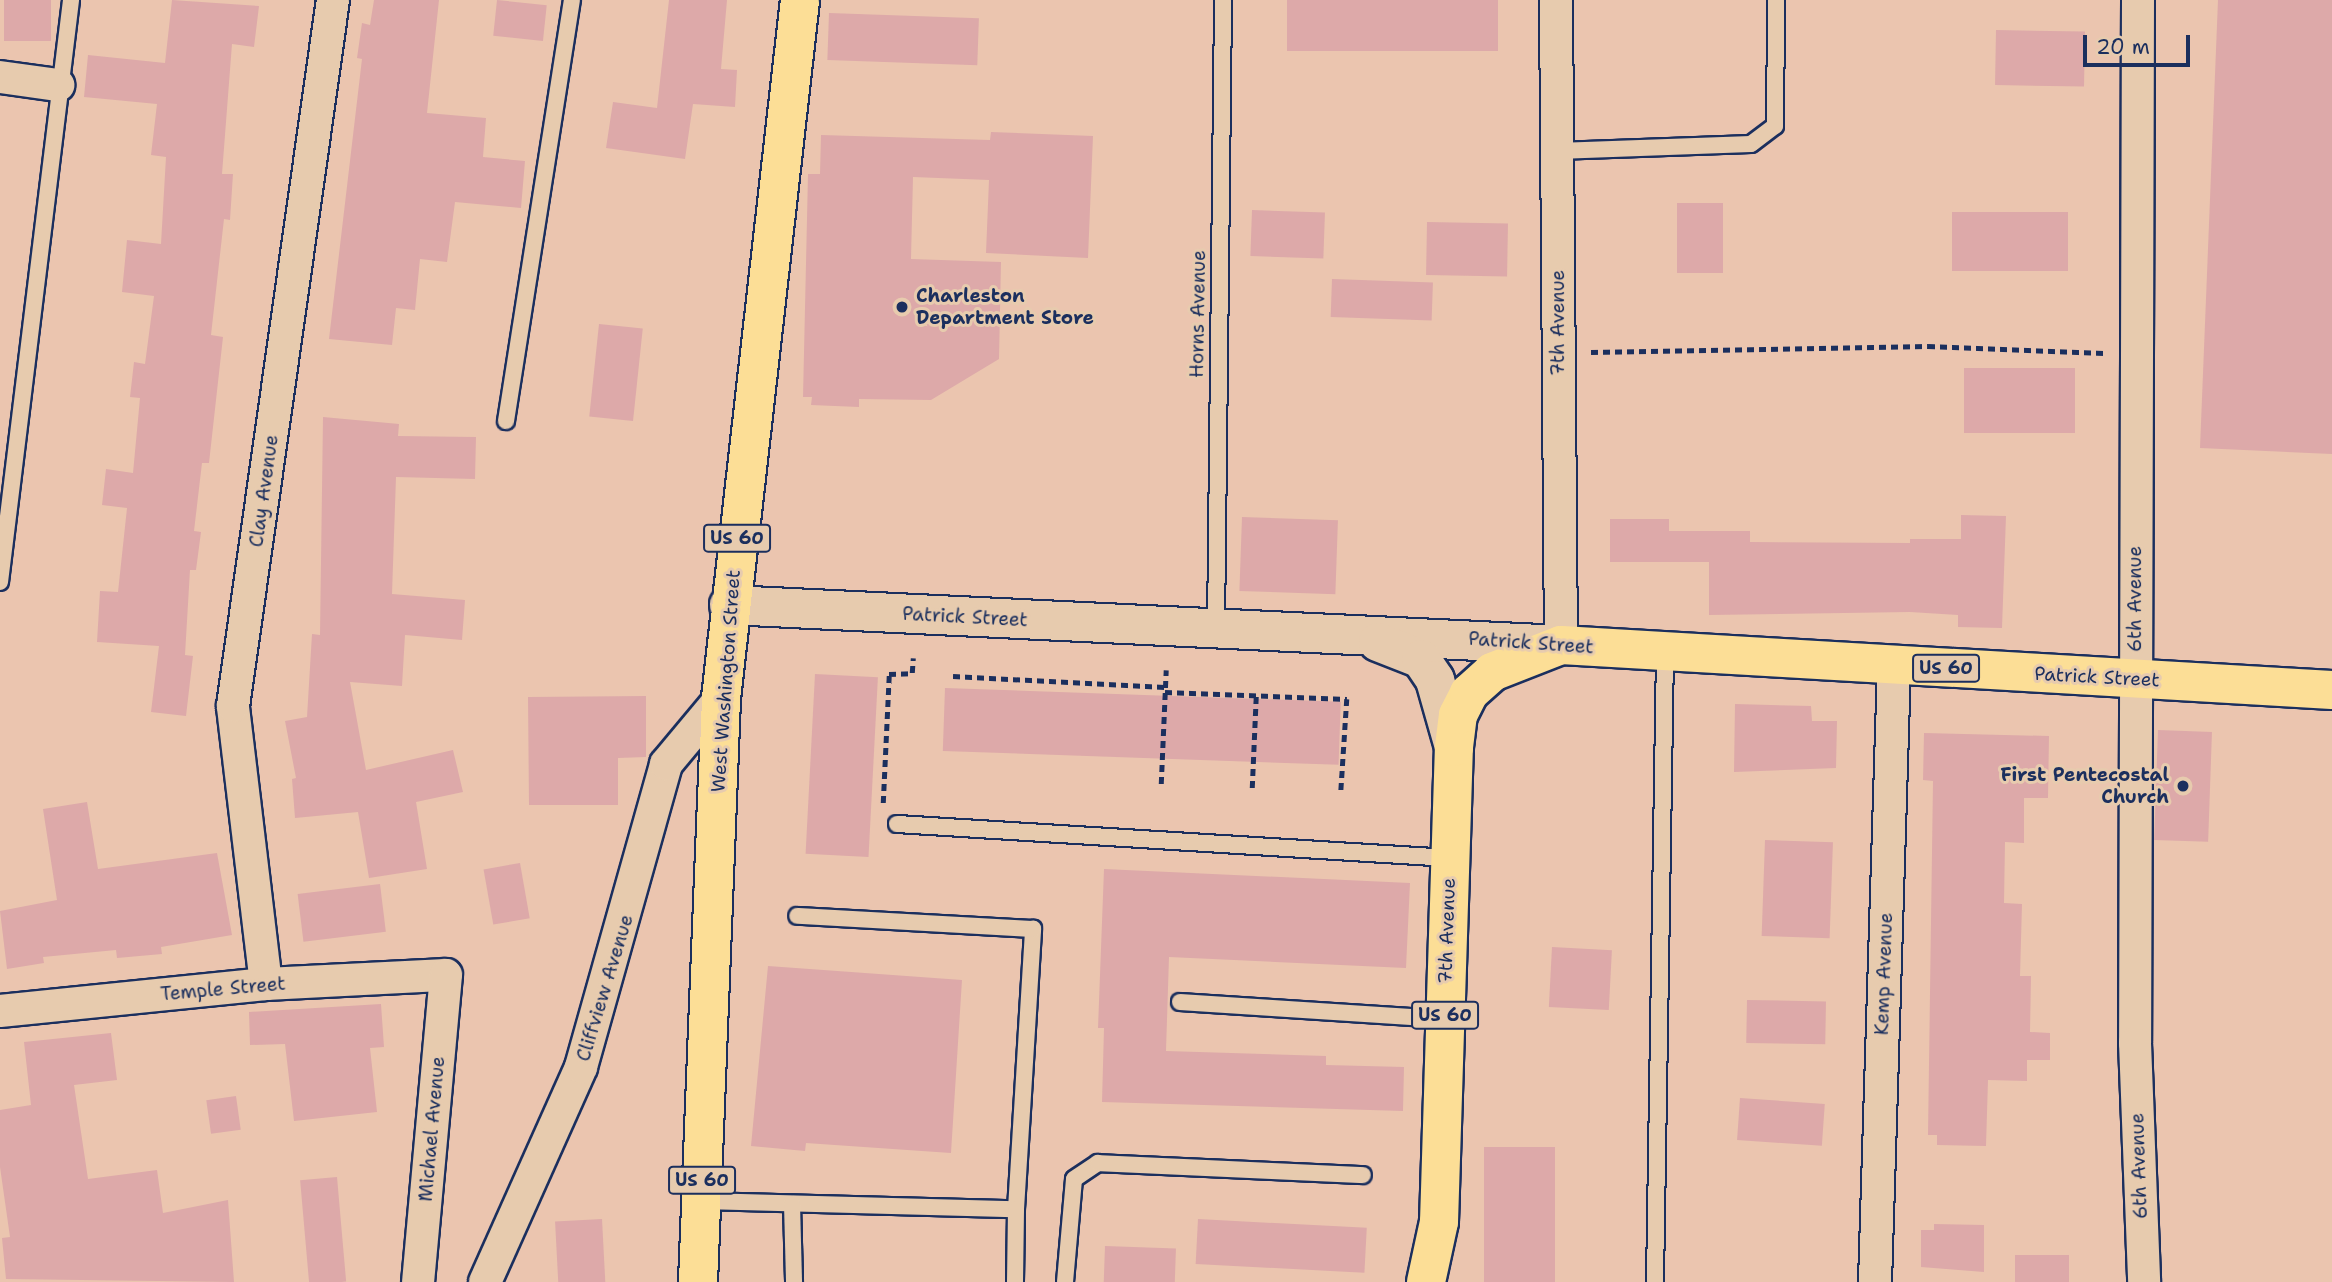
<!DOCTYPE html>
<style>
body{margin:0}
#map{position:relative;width:2332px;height:1282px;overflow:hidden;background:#ebc5af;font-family:"Shantell Sans",sans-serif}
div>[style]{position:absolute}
.building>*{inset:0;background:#dda9a9;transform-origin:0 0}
.path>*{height:4.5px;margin-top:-2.25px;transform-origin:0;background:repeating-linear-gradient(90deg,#1b2f5e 0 7px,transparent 0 12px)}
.roads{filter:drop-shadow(2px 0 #1b2f5e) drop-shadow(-2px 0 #1b2f5e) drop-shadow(0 2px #1b2f5e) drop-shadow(0 -2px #1b2f5e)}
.lane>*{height:16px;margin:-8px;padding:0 8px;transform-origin:8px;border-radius:8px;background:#e7cbae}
.street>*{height:32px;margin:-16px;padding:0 16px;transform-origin:16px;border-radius:16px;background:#e7cbae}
.secondary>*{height:38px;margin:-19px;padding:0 19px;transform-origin:19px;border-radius:19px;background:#e7cbae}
.primary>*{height:38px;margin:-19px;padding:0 19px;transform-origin:19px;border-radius:19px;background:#fcde96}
.dots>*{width:19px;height:19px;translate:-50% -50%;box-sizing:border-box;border:4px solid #e7cbae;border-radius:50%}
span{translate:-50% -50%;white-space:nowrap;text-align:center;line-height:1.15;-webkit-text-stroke:6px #e7cbae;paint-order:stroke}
.shield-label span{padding:2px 5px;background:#e7cbae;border:2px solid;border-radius:5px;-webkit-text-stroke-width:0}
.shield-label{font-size:18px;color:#1b2f5e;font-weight:700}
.poi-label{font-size:19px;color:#1b2f5e;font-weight:700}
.left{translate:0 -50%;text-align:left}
.right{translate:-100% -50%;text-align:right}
.street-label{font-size:19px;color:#1b2f5e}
.scale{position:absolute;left:2083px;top:35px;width:107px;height:32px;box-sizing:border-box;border:4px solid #1b2f5e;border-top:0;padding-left:9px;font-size:21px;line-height:24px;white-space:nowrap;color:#1b2f5e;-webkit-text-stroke:5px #e7cbae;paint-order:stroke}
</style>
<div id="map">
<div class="building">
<i style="left:4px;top:0;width:47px;height:41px"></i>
<i style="clip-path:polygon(172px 0,259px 6px,254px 47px,232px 44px,222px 174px,233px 174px,230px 220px,224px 219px,211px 335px,223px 337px,209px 463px,202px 463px,194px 531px,201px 532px,196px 570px,190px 570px,185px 655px,193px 656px,186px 716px,151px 712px,159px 646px,97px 642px,100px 591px,118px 592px,127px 508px,102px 505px,106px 469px,133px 473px,140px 398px,130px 397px,134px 362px,145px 364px,154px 296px,122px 292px,127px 240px,161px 244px,166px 157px,151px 155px,157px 104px,84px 97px,88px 55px,165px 63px)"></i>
<i style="clip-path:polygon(374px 0,439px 0,427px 113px,486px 118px,483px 157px,525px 161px,521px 208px,455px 202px,447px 262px,420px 259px,415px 310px,396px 308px,392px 345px,329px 339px,362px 59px,357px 58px,362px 23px,370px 25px)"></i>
<i style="left:497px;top:0;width:50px;height:36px;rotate:6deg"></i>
<i style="clip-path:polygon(669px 0,727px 0,721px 69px,737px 70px,735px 107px,693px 104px,685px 159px,606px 148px,613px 102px,657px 108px)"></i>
<i style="left:1287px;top:0;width:211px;height:51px"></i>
<i style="clip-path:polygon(2218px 0,2332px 0,2332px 454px,2200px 448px)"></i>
<i style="left:829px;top:13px;width:150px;height:47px;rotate:2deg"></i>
<i style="left:1996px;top:30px;width:89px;height:55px;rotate:1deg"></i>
<i style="clip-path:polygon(991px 132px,1093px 136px,1088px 258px,986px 253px,989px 180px,913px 177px,911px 259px,1001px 262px,999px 359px,931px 400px,859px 399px,859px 407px,811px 405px,812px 397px,803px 397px,808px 174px,820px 174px,821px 135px,990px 140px)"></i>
<i style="left:1677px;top:203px;width:46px;height:70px"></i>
<i style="left:1252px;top:210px;width:73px;height:46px;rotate:2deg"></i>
<i style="left:1952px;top:212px;width:116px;height:59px"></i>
<i style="left:1427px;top:222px;width:81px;height:53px;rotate:1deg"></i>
<i style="left:1332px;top:279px;width:101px;height:38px;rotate:2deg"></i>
<i style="left:599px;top:324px;width:44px;height:93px;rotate:6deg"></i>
<i style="left:1964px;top:368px;width:111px;height:65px"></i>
<i style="clip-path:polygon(323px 417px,399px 424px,398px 436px,476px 437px,475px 479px,396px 477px,392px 594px,465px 600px,462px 640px,405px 635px,402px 686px,350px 682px,366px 770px,453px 750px,463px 792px,416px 802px,427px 869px,369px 878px,358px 812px,295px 818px,292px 779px,296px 778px,285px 721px,307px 717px,312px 634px,320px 635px)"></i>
<i style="clip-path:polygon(1961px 515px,2006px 516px,2002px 628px,1958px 627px,1958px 615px,1910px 612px,1709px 615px,1709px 562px,1610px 562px,1610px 519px,1669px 519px,1669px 531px,1750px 531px,1750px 542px,1910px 543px,1910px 539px,1961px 539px)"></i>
<i style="left:1242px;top:517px;width:96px;height:74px;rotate:2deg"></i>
<i style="left:815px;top:674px;width:63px;height:180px;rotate:3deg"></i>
<i style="left:945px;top:688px;width:396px;height:63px;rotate:2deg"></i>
<i style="clip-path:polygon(646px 696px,646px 757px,618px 758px,618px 805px,529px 805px,528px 697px)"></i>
<i style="clip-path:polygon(1735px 704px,1811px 706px,1812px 721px,1837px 721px,1836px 768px,1734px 772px)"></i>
<i style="left:2158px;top:730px;width:54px;height:110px;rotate:2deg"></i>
<i style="clip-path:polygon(1924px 733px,2049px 736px,2048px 798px,2024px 798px,2024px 843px,2005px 842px,2004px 903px,2022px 904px,2020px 976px,2031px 976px,2030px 1032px,2050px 1033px,2050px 1060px,2027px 1060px,2027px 1081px,1988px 1080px,1986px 1146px,1937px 1145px,1937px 1135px,1928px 1135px,1933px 781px,1923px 780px)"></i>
<i style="clip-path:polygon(87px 802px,98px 869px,217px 853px,232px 935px,161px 947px,162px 954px,117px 958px,116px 950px,43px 957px,44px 963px,7px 969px,0 911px,57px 900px,43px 809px)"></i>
<i style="left:1765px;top:840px;width:68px;height:96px;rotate:2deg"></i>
<i style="left:520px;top:863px;width:56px;height:37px;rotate:80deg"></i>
<i style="clip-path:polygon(1104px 869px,1410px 883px,1406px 968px,1169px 957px,1166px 1051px,1326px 1056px,1326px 1065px,1404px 1067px,1403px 1111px,1102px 1102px,1104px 1028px,1098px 1028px)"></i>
<i style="left:380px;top:884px;width:48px;height:83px;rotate:83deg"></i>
<i style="left:1552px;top:947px;width:60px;height:60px;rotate:3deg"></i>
<i style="clip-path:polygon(768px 966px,962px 980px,951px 1153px,806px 1143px,805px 1151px,751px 1146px)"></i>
<i style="left:1747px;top:1000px;width:79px;height:43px;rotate:1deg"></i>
<i style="clip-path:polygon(381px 1004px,384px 1047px,370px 1048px,377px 1112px,294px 1121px,285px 1044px,250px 1045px,249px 1012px)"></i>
<i style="clip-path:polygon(111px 1033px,117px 1080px,74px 1085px,88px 1179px,157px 1170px,163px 1213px,228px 1200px,234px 1282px,6px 1279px,2px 1238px,10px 1237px,0 1167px,0 1110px,31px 1105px,24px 1042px)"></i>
<i style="left:236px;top:1096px;width:34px;height:30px;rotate:82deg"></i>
<i style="left:1740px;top:1098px;width:85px;height:42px;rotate:4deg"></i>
<i style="left:1484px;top:1147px;width:71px;height:135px"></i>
<i style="left:337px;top:1177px;width:105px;height:37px;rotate:85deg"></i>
<i style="left:602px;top:1219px;width:63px;height:47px;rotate:87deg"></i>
<i style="left:1198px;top:1219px;width:169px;height:45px;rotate:3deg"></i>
<i style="clip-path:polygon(1934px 1224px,1984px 1225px,1984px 1272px,1921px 1267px,1921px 1230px,1934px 1230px)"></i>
<i style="left:1105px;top:1246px;width:71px;height:36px;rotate:2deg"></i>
<i style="left:2015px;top:1255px;width:54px;height:27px"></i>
</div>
<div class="path">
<i style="left:1591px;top:352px;width:337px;rotate:-1deg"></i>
<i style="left:1928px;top:346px;width:176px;rotate:2.3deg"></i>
<i style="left:953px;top:676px;width:212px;rotate:3deg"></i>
<i style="left:1165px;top:692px;width:182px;rotate:2.2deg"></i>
<i style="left:1347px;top:699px;width:93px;rotate:93.7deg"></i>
<i style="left:1161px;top:784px;width:114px;rotate:-87.5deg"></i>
<i style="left:1252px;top:788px;width:92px;rotate:-87.5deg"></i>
<i style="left:883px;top:803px;width:129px;rotate:-87.3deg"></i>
<i style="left:889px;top:674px;width:23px;rotate:-2deg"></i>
<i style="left:912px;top:673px;width:15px;rotate:-86deg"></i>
</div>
<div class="roads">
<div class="lane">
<i style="left:1557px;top:151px;width:194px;rotate:-2.1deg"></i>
<i style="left:1751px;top:144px;width:30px;rotate:-37deg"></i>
<i style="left:1775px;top:126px;width:126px;rotate:-89.5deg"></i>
<i style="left:506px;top:421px;width:426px;rotate:-81.1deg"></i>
<i style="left:0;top:582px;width:586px;rotate:-83.04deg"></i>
<i style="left:1216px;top:629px;width:629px;rotate:-89.36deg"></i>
<i style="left:897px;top:824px;width:554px;rotate:3.52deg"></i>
<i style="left:1180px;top:1002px;width:266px;rotate:3.7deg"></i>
<i style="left:701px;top:1201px;width:315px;rotate:1.5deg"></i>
<i style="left:1016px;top:1209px;width:281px;rotate:-86.5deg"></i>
<i style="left:1033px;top:929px;width:236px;rotate:-176.8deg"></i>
<i style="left:792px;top:1204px;width:78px;rotate:88.5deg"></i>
<i style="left:1015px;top:1282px;width:73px;rotate:-89.2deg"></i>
<i style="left:1065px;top:1282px;width:103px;rotate:-85deg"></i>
<i style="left:1074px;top:1179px;width:29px;rotate:-34deg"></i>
<i style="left:1098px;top:1163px;width:265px;rotate:2.6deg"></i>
<i style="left:1655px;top:1282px;width:631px;rotate:-89.09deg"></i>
</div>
<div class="street">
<i style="left:1556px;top:0;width:645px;rotate:89.56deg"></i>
<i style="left:2138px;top:0;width:1043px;rotate:90.16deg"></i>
<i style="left:2135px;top:1043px;width:239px;rotate:87.8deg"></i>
<i style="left:0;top:77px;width:59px;rotate:7.9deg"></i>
<i style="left:266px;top:984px;width:280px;rotate:-96.8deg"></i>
<i style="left:233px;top:706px;width:713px;rotate:-81.94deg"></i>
<i style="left:0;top:1011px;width:267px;rotate:-5.8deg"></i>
<i style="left:266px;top:984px;width:180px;rotate:-2.9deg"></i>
<i style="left:446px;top:975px;width:308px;rotate:95.2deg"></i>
<i style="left:485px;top:1282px;width:235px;rotate:-65.9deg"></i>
<i style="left:581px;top:1067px;width:315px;rotate:-74.3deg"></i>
<i style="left:666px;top:764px;width:86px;rotate:-50.2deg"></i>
<i style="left:1875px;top:1282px;width:616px;rotate:-88.23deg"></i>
</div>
<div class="secondary">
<i style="left:729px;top:605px;width:833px;rotate:2.75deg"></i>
<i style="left:1378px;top:642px;width:46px;rotate:21.6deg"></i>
<i style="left:1421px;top:659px;width:25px;rotate:56deg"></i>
<i style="left:1435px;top:680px;width:70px;rotate:74.2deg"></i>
</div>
<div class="primary">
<i style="left:698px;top:1282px;width:584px;rotate:-87.74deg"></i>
<i style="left:721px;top:698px;width:702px;rotate:-83.54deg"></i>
<i style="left:1426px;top:1282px;width:61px;rotate:-77.8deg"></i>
<i style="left:1439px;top:1222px;width:475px;rotate:-88.2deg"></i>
<i style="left:1454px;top:747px;width:32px;rotate:-83deg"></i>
<i style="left:1458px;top:715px;width:25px;rotate:-63deg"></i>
<i style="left:1469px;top:693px;width:31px;rotate:-42deg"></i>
<i style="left:1492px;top:672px;width:74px;rotate:-21.4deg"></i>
<i style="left:1561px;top:645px;width:772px;rotate:3.34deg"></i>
</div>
</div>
<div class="dots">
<i style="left:902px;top:307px;background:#1b2f5e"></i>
<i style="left:2183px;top:786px;background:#1b2f5e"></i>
</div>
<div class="shield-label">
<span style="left:737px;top:538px">US 60</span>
<span style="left:1946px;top:668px">US 60</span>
<span style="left:1445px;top:1015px">US 60</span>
<span style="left:702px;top:1180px">US 60</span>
</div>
<div class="poi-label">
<span class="left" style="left:916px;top:307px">Charleston<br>Department Store</span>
<span class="right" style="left:2169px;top:786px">First Pentecostal<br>Church</span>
</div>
<div class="street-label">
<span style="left:1198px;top:314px;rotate:-89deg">Horns Avenue</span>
<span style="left:1558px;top:323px;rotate:-90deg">7th Avenue</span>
<span style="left:264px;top:491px;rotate:-82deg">Clay Avenue</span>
<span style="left:2135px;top:599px;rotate:-90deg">6th Avenue</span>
<span style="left:965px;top:617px;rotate:3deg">Patrick Street</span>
<span style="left:1531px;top:643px;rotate:4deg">Patrick Street</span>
<span style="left:2097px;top:677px;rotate:3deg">Patrick Street</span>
<span style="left:726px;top:681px;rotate:-86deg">West Washington Street</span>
<span style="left:1447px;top:931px;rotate:-88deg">7th Avenue</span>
<span style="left:1884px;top:974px;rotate:-88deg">Kemp Avenue</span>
<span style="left:605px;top:988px;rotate:-73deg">Cliffview Avenue</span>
<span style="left:223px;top:989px;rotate:-5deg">Temple Street</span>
<span style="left:432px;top:1129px;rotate:-85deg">Michael Avenue</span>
<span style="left:2139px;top:1166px;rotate:-92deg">6th Avenue</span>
</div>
<div class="scale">20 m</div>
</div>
